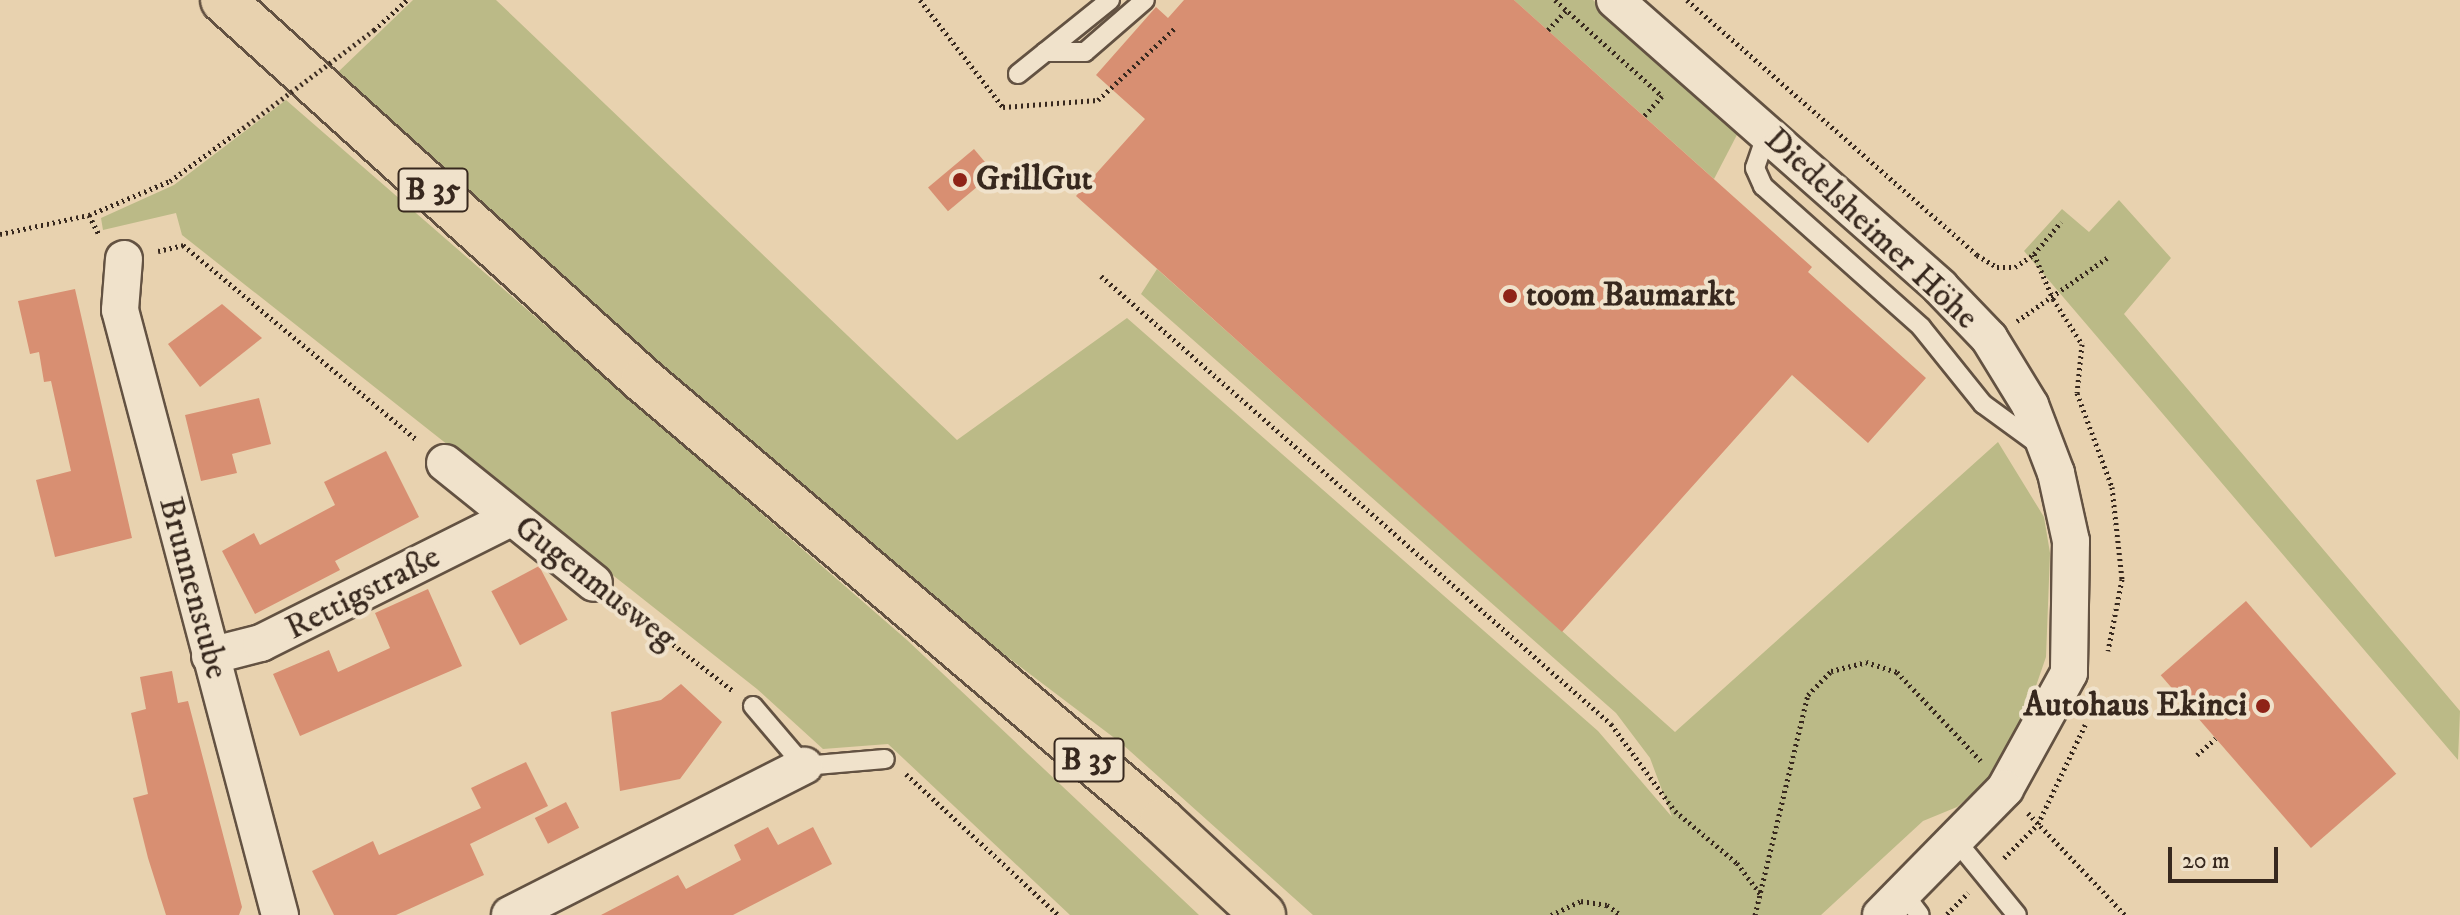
<!DOCTYPE html>
<meta charset="utf-8">
<style>
body{margin:0}
#map{position:relative;width:2460px;height:915px;overflow:hidden;background:#e8d2af;font-family:"IM FELL DW Pica",serif}
div>[style]{position:absolute}
.green>*{inset:0;background:#bbba87}
.building>*{inset:0;background:#d88f72;transform-origin:0 0}
.path>*{height:5px;margin-top:-2.5px;transform-origin:0;background:repeating-linear-gradient(90deg,#37281e 0 2px,transparent 0 6px)}
.roads{filter:drop-shadow(2px 0 #635242) drop-shadow(-2px 0 #635242) drop-shadow(0 2px #635242) drop-shadow(0 -2px #635242)}
.lane>*{height:18px;margin:-9px;padding:0 9px;transform-origin:9px;border-radius:9px;background:#f0e2cb}
.street>*{height:36px;margin:-18px;padding:0 18px;transform-origin:18px;border-radius:18px;background:#f0e2cb}
.primary>*{height:44px;margin:-22px;padding:0 22px;transform-origin:22px;border-radius:22px;background:#e8d2af}
.path-bridge>*{height:5px;margin-top:-2.5px;transform-origin:0;background:repeating-linear-gradient(90deg,#37281e 0 2px,transparent 0 6px)}
.dots>*{width:22px;height:22px;translate:-50% -50%;box-sizing:border-box;border:4px solid #f0e2cb;border-radius:50%}
span{translate:-50% -50%;white-space:nowrap;text-align:center;line-height:1.15;-webkit-text-stroke:8px #f0e2cb;paint-order:stroke}
.shield-label span{padding:2px 6px;background:#f0e2cb;border:2px solid;border-radius:6px;-webkit-text-stroke-width:0}
.shield-label{font-size:32px;color:#37281e;font-weight:700}
.poi-label{font-size:34px;color:#37281e;font-weight:700}
.left{translate:0 -50%;text-align:left}
.right{translate:-100% -50%;text-align:right}
.street-label{font-size:34px;color:#37281e}
.scale{position:absolute;left:2168px;top:847px;width:110px;height:36px;box-sizing:border-box;border:4px solid #37281e;border-top:0;padding-left:10px;font-size:24px;line-height:28px;white-space:nowrap;color:#37281e;-webkit-text-stroke:6px #f0e2cb;paint-order:stroke}
</style>
<div id="map">
<div class="green">
<i style="clip-path:polygon(413px 0,496px 0,957px 440px,1127px 318px,1598px 731px,1672px 817px,1650px 758px,1616px 713px,1141px 294px,1157px 269px,1675px 732px,1998px 442px,2044px 517px,2050px 553px,2046px 657px,2028px 709px,1988px 780px,1957px 807px,1923px 821px,1821px 915px,1313px 915px,1121px 743px,927px 596px,648px 357px,336px 74px)"></i>
<i style="clip-path:polygon(1514px 0,1593px 0,1740px 129px,1714px 179px)"></i>
<i style="clip-path:polygon(286px 100px,907px 640px,1199px 915px,1070px 915px,888px 744px,823px 749px,757px 689px,182px 235px,176px 213px,103px 230px,101px 218px,174px 185px)"></i>
<i style="clip-path:polygon(2119px 200px,2171px 258px,2124px 314px,2460px 711px,2458px 760px,2024px 251px,2062px 209px,2089px 232px)"></i>
</div>
<div class="building">
<i style="clip-path:polygon(1184px 0,1514px 0,1812px 267px,1808px 272px,1926px 378px,1868px 443px,1792px 375px,1562px 632px,1076px 196px,1145px 119px,1096px 75px,1156px 7px,1168px 18px)"></i>
<i style="left:974px;top:149px;width:31px;height:60px;rotate:50deg"></i>
<i style="clip-path:polygon(75px 289px,132px 538px,55px 557px,36px 480px,71px 471px,51px 381px,44px 382px,39px 352px,30px 354px,18px 301px)"></i>
<i style="clip-path:polygon(222px 304px,262px 338px,200px 387px,168px 344px)"></i>
<i style="clip-path:polygon(259px 398px,271px 444px,232px 454px,237px 473px,201px 481px,185px 415px)"></i>
<i style="clip-path:polygon(386px 451px,419px 517px,335px 561px,340px 570px,255px 614px,222px 551px,254px 533px,260px 545px,335px 505px,324px 482px)"></i>
<i style="left:539px;top:566px;width:61px;height:54px;rotate:62deg"></i>
<i style="clip-path:polygon(428px 589px,462px 666px,300px 736px,273px 674px,329px 650px,338px 672px,390px 648px,375px 613px)"></i>
<i style="left:2246px;top:601px;width:229px;height:113px;rotate:49deg"></i>
<i style="clip-path:polygon(172px 671px,178px 703px,188px 701px,242px 907px,239px 915px,166px 915px,148px 858px,133px 798px,148px 794px,131px 713px,146px 709px,140px 677px)"></i>
<i style="clip-path:polygon(681px 684px,722px 722px,680px 779px,620px 791px,611px 712px,661px 700px)"></i>
<i style="clip-path:polygon(526px 762px,548px 806px,470px 844px,484px 875px,396px 915px,334px 915px,312px 871px,373px 841px,379px 855px,481px 808px,471px 788px)"></i>
<i style="left:566px;top:802px;width:29px;height:35px;rotate:63deg"></i>
<i style="clip-path:polygon(768px 827px,778px 845px,813px 827px,832px 864px,733px 915px,601px 915px,678px 875px,686px 889px,741px 860px,734px 845px)"></i>
</div>
<div class="path">
<i style="left:920px;top:0;width:135px;rotate:52.2deg"></i>
<i style="left:1003px;top:107px;width:95px;rotate:-4.2deg"></i>
<i style="left:1098px;top:100px;width:108px;rotate:-43.1deg"></i>
<i style="left:1555px;top:0;width:144px;rotate:41.9deg"></i>
<i style="left:1662px;top:96px;width:27px;rotate:132deg"></i>
<i style="left:1687px;top:0;width:386px;rotate:41.3deg"></i>
<i style="left:1977px;top:255px;width:23px;rotate:31deg"></i>
<i style="left:1997px;top:267px;width:18px"></i>
<i style="left:2015px;top:267px;width:23px;rotate:-34deg"></i>
<i style="left:2034px;top:254px;width:49px;rotate:67.1deg"></i>
<i style="left:2053px;top:299px;width:54px;rotate:57.2deg"></i>
<i style="left:2082px;top:344px;width:49px;rotate:95.8deg"></i>
<i style="left:2077px;top:393px;width:100px;rotate:69.6deg"></i>
<i style="left:2112px;top:487px;width:93px;rotate:83.8deg"></i>
<i style="left:2122px;top:579px;width:73px;rotate:101deg"></i>
<i style="left:374px;top:30px;width:45px;rotate:-42.3deg"></i>
<i style="left:1548px;top:30px;width:26px;rotate:-47deg"></i>
<i style="left:89px;top:215px;width:22px;rotate:63deg"></i>
<i style="left:0;top:234px;width:91px;rotate:-12.1deg"></i>
<i style="left:89px;top:215px;width:88px;rotate:-22.8deg"></i>
<i style="left:170px;top:181px;width:90px;rotate:-36deg"></i>
<i style="left:158px;top:251px;width:26px;rotate:-13deg"></i>
<i style="left:183px;top:245px;width:305px;rotate:39.8deg"></i>
<i style="left:2034px;top:254px;width:42px;rotate:-49.8deg"></i>
<i style="left:1101px;top:276px;width:679px;rotate:41.3deg"></i>
<i style="left:1611px;top:724px;width:108px;rotate:53.7deg"></i>
<i style="left:1675px;top:811px;width:81px;rotate:40deg"></i>
<i style="left:1737px;top:863px;width:40px;rotate:53deg"></i>
<i style="left:2017px;top:321px;width:110px;rotate:-35deg"></i>
<i style="left:621px;top:604px;width:142px;rotate:37.8deg"></i>
<i style="left:2197px;top:755px;width:25px;rotate:-42deg"></i>
<i style="left:906px;top:774px;width:207px;rotate:42.8deg"></i>
<i style="left:2028px;top:813px;width:141px;rotate:46.4deg"></i>
<i style="left:2004px;top:858px;width:48px;rotate:-45deg"></i>
<i style="left:2038px;top:824px;width:110px;rotate:-64.6deg"></i>
<i style="left:1947px;top:914px;width:30px;rotate:-45deg"></i>
<i style="left:1551px;top:915px;width:33px;rotate:-25deg"></i>
<i style="left:1581px;top:901px;width:26px;rotate:9deg"></i>
<i style="left:1607px;top:905px;width:17px;rotate:36deg"></i>
<i style="left:1755px;top:915px;width:226px;rotate:-76.5deg"></i>
<i style="left:1808px;top:695px;width:33px;rotate:-46deg"></i>
<i style="left:1831px;top:671px;width:36px;rotate:-14deg"></i>
<i style="left:1866px;top:662px;width:33px;rotate:18deg"></i>
<i style="left:1897px;top:672px;width:122px;rotate:46.7deg"></i>
</div>
<div class="roads">
<div class="lane">
<i style="left:1045px;top:52px;width:40px"></i>
<i style="left:1085px;top:52px;width:79px;rotate:-40.9deg"></i>
<i style="left:1018px;top:74px;width:118px;rotate:-38.8deg"></i>
<i style="left:1767px;top:133px;width:37px;rotate:109deg"></i>
<i style="left:1755px;top:168px;width:20px;rotate:66deg"></i>
<i style="left:1763px;top:186px;width:212px;rotate:41.7deg"></i>
<i style="left:1921px;top:327px;width:99px;rotate:51.2deg"></i>
<i style="left:1983px;top:404px;width:73px;rotate:36.1deg"></i>
<i style="left:753px;top:706px;width:79px;rotate:49.6deg"></i>
<i style="left:804px;top:766px;width:81px;rotate:-4.9deg"></i>
<i style="left:1958px;top:843px;width:93px;rotate:50.7deg"></i>
<i style="left:1904px;top:894px;width:26px;rotate:53deg"></i>
</div>
<div class="street">
<i style="left:1615px;top:0;width:434px;rotate:41.4deg"></i>
<i style="left:1940px;top:287px;width:71px;rotate:46.1deg"></i>
<i style="left:1989px;top:338px;width:79px;rotate:58.5deg"></i>
<i style="left:2030px;top:405px;width:73px;rotate:69.1deg"></i>
<i style="left:2056px;top:473px;width:70px;rotate:77.6deg"></i>
<i style="left:2071px;top:541px;width:132px;rotate:90.9deg"></i>
<i style="left:2069px;top:673px;width:132px;rotate:118.9deg"></i>
<i style="left:2005px;top:789px;width:177px;rotate:134.5deg"></i>
<i style="left:124px;top:259px;width:51px;rotate:94.5deg"></i>
<i style="left:120px;top:310px;width:626px;rotate:75.19deg"></i>
<i style="left:445px;top:463px;width:191px;rotate:38.8deg"></i>
<i style="left:210px;top:656px;width:53px;rotate:-14.3deg"></i>
<i style="left:261px;top:643px;width:280px;rotate:-26.6deg"></i>
<i style="left:510px;top:915px;width:330px;rotate:-26.9deg"></i>
</div>
<div class="primary">
<i style="left:223px;top:0;width:566px;rotate:42.14deg"></i>
<i style="left:643px;top:380px;width:681px;rotate:40.35deg"></i>
<i style="left:1162px;top:821px;width:138px;rotate:42.9deg"></i>
</div>
</div>
<div class="path-bridge">
<i style="left:243px;top:128px;width:164px;rotate:-36.8deg"></i>
</div>
<div class="dots">
<i style="left:960px;top:180px;background:#8f2418"></i>
<i style="left:1510px;top:296px;background:#8f2418"></i>
<i style="left:2263px;top:706px;background:#8f2418"></i>
</div>
<div class="shield-label">
<span style="left:433px;top:190px">B 35</span>
<span style="left:1089px;top:760px">B 35</span>
</div>
<div class="poi-label">
<span class="left" style="left:976px;top:180px">GrillGut</span>
<span class="left" style="left:1526px;top:296px">toom Baumarkt</span>
<span class="right" style="left:2247px;top:706px">Autohaus Ekinci</span>
</div>
<div class="street-label">
<span style="left:1871px;top:229px;rotate:43deg">Diedelsheimer Höhe</span>
<span style="left:595px;top:583px;rotate:38deg">Gugenmusweg</span>
<span style="left:193px;top:588px;rotate:75deg">Brunnenstube</span>
<span style="left:363px;top:593px;rotate:-27deg">Rettigstraße</span>
</div>
<div class="scale">20 m</div>
</div>
